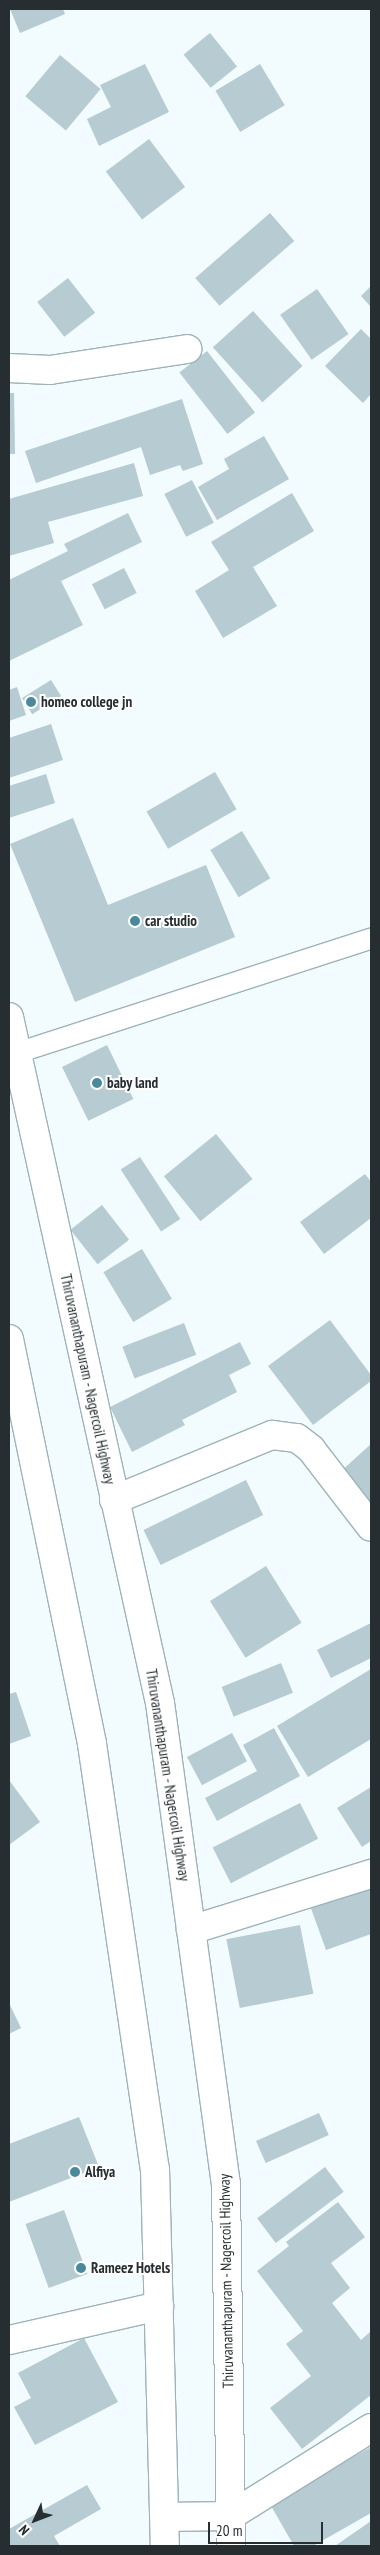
<!DOCTYPE html>
<style>
body{margin:0}
#map{position:relative;width:380px;height:2555px;overflow:hidden;background:#f2fbfd;font-family:"PT Sans Narrow",sans-serif}
div>[style]{position:absolute}
.building>*{inset:0;background:#b6cbd2;transform-origin:0 0}
.roads{filter:drop-shadow(1px 0 #9eb3b9) drop-shadow(-1px 0 #9eb3b9) drop-shadow(0 1px #9eb3b9) drop-shadow(0 -1px #9eb3b9)}
.lane>*{height:20px;margin:-10px;padding:0 10px;transform-origin:10px;border-radius:10px;background:#fff}
.street>*{height:28px;margin:-14px;padding:0 14px;transform-origin:14px;border-radius:14px;background:#fff}
.primary>*{height:28px;margin:-14px;padding:0 14px;transform-origin:14px;border-radius:14px;background:#fff}
.dots>*{width:14px;height:14px;translate:-50% -50%;box-sizing:border-box;border:2px solid #fff;border-radius:50%}
span{translate:-50% -50%;white-space:nowrap;text-align:center;line-height:1.15;-webkit-text-stroke:4px #fff;paint-order:stroke}
.poi-label{font-size:15px;color:#262e31;font-weight:700}
.left{translate:0 -50%;text-align:left}
.street-label{font-size:15px;color:#262e31}
.frame{position:absolute;inset:0;border:10px solid #262e31;pointer-events:none}
.north{position:absolute;left:10px;top:2495px;width:50px;height:50px;-webkit-text-stroke:4px #fff;paint-order:stroke;rotate:227deg;font-size:14px;font-weight:700;line-height:20px;text-align:center;color:#262e31}
.north::after{content:'';display:block;margin:auto;width:18px;height:22px;background:#262e31;clip-path:polygon(50% 0,100% 100%,50% 72%,0 100%)}
.scale{position:absolute;left:208px;top:2522px;width:115px;height:22px;box-sizing:border-box;border:2px solid #262e31;border-top:0;padding-left:6px;font-size:15px;line-height:18px;white-space:nowrap;color:#262e31;-webkit-text-stroke:4px #fff;paint-order:stroke}
</style>
<div id="map">
<div class="building">
<i style="clip-path:polygon(10px 9px,63px 9px,65px 14px,20px 33px)"></i>
<i style="left:210px;top:33px;width:43px;height:34px;rotate:51deg"></i>
<i style="left:60px;top:55px;width:53px;height:54px;rotate:40deg"></i>
<i style="clip-path:polygon(145px 64px,169px 112px,99px 146px,87px 119px,111px 107px,100px 85px)"></i>
<i style="left:260px;top:64px;width:48px;height:52px;rotate:59deg"></i>
<i style="left:149px;top:139px;width:60px;height:54px;rotate:53deg"></i>
<i style="left:270px;top:213px;width:37px;height:99px;rotate:49deg"></i>
<i style="left:68px;top:278px;width:44px;height:39px;rotate:52deg"></i>
<i style="clip-path:polygon(371px 286px,371px 307px,361px 296px)"></i>
<i style="left:317px;top:289px;width:55px;height:45px;rotate:55deg"></i>
<i style="left:253px;top:311px;width:74px;height:54px;rotate:48deg"></i>
<i style="clip-path:polygon(361px 329px,371px 339px,371px 394px,363px 403px,325px 366px)"></i>
<i style="left:207px;top:351px;width:78px;height:35px;rotate:52deg"></i>
<i style="clip-path:polygon(9px 393px,14px 393px,15px 454px,9px 454px)"></i>
<i style="clip-path:polygon(182px 399px,203px 464px,183px 471px,180px 465px,150px 475px,141px 447px,36px 483px,25px 451px)"></i>
<i style="clip-path:polygon(264px 436px,289px 479px,217px 520px,198px 487px,229px 469px,224px 459px)"></i>
<i style="clip-path:polygon(134px 463px,143px 496px,48px 522px,54px 543px,9px 556px,9px 499px)"></i>
<i style="left:192px;top:480px;width:48px;height:31px;rotate:63deg"></i>
<i style="clip-path:polygon(292px 493px,314px 531px,253px 567px,277px 606px,223px 638px,195px 591px,229px 570px,211px 542px)"></i>
<i style="clip-path:polygon(128px 513px,142px 542px,61px 581px,83px 625px,9px 661px,9px 580px,68px 551px,64px 544px)"></i>
<i style="left:124px;top:568px;width:28px;height:36px;rotate:63deg"></i>
<i style="left:51px;top:680px;width:19px;height:34px;rotate:58deg"></i>
<i style="clip-path:polygon(17px 687px,26px 715px,9px 721px,9px 690px)"></i>
<i style="clip-path:polygon(51px 724px,63px 760px,9px 778px,9px 738px)"></i>
<i style="left:215px;top:772px;width:43px;height:79px;rotate:60deg"></i>
<i style="clip-path:polygon(46px 774px,55px 803px,9px 818px,9px 786px)"></i>
<i style="clip-path:polygon(73px 818px,108px 905px,206px 865px,235px 937px,75px 1002px,10px 844px)"></i>
<i style="left:242px;top:831px;width:55px;height:37px;rotate:59deg"></i>
<i style="left:107px;top:1045px;width:60px;height:50px;rotate:64deg"></i>
<i style="left:216px;top:1134px;width:58px;height:67px;rotate:51deg"></i>
<i style="left:140px;top:1157px;width:74px;height:23px;rotate:57deg"></i>
<i style="clip-path:polygon(365px 1174px,371px 1182px,371px 1218px,324px 1254px,300px 1222px)"></i>
<i style="left:102px;top:1205px;width:44px;height:40px;rotate:52deg"></i>
<i style="left:142px;top:1249px;width:58px;height:45px;rotate:59deg"></i>
<i style="clip-path:polygon(330px 1320px,371px 1375px,371px 1381px,313px 1425px,268px 1366px)"></i>
<i style="left:184px;top:1323px;width:34px;height:66px;rotate:69deg"></i>
<i style="clip-path:polygon(240px 1342px,251px 1364px,229px 1375px,237px 1392px,182px 1420px,185px 1425px,132px 1452px,110px 1407px)"></i>
<i style="clip-path:polygon(371px 1444px,371px 1508px,339px 1473px)"></i>
<i style="left:246px;top:1480px;width:39px;height:114px;rotate:64deg"></i>
<i style="left:266px;top:1566px;width:67px;height:66px;rotate:58deg"></i>
<i style="clip-path:polygon(371px 1623px,371px 1658px,331px 1678px,317px 1650px)"></i>
<i style="left:281px;top:1663px;width:32px;height:64px;rotate:68deg"></i>
<i style="clip-path:polygon(371px 1669px,371px 1739px,308px 1777px,277px 1726px)"></i>
<i style="clip-path:polygon(16px 1692px,31px 1736px,9px 1744px,9px 1694px)"></i>
<i style="clip-path:polygon(274px 1728px,300px 1776px,217px 1821px,205px 1798px,257px 1771px,243px 1745px)"></i>
<i style="left:232px;top:1733px;width:32px;height:51px;rotate:62deg"></i>
<i style="clip-path:polygon(9px 1780px,40px 1822px,9px 1845px)"></i>
<i style="clip-path:polygon(371px 1787px,371px 1841px,362px 1847px,337px 1808px)"></i>
<i style="left:300px;top:1803px;width:40px;height:98px;rotate:63deg"></i>
<i style="clip-path:polygon(371px 1887px,371px 1934px,326px 1950px,308px 1900px)"></i>
<i style="left:300px;top:1925px;width:70px;height:75px;rotate:79deg"></i>
<i style="clip-path:polygon(9px 2003px,21px 2028px,9px 2034px)"></i>
<i style="left:319px;top:2113px;width:24px;height:69px;rotate:66deg"></i>
<i style="clip-path:polygon(79px 2117px,99px 2167px,9px 2202px,9px 2144px)"></i>
<i style="left:325px;top:2167px;width:31px;height:85px;rotate:53deg"></i>
<i style="clip-path:polygon(338px 2202px,365px 2237px,331px 2263px,350px 2288px,332px 2303px,361px 2340px,371px 2331px,371px 2395px,302px 2449px,270px 2408px,311px 2376px,286px 2344px,303px 2331px,257px 2271px,289px 2246px,286px 2242px)"></i>
<i style="left:64px;top:2210px;width:68px;height:41px;rotate:70deg"></i>
<i style="clip-path:polygon(84px 2338px,118px 2402px,35px 2445px,14px 2407px,31px 2398px,18px 2373px)"></i>
<i style="clip-path:polygon(371px 2447px,371px 2513px,313px 2546px,294px 2546px,270px 2504px)"></i>
<i style="clip-path:polygon(87px 2485px,101px 2509px,54px 2536px,60px 2546px,9px 2546px,9px 2529px)"></i>
<i style="clip-path:polygon(371px 2521px,371px 2546px,335px 2546px)"></i>
</div>
<div class="roads">
<div class="lane">
<i style="left:17px;top:1053px;width:372px;rotate:-17.9deg"></i>
</div>
<div class="street">
<i style="left:9px;top:368px;width:41px;rotate:2.8deg"></i>
<i style="left:50px;top:370px;width:139px;rotate:-8.7deg"></i>
<i style="left:114px;top:1500px;width:171px;rotate:-22.4deg"></i>
<i style="left:272px;top:1435px;width:25px;rotate:7deg"></i>
<i style="left:297px;top:1438px;width:18px;rotate:38deg"></i>
<i style="left:311px;top:1449px;width:98px;rotate:52.4deg"></i>
<i style="left:191px;top:1930px;width:189px;rotate:-17.3deg"></i>
<i style="left:9px;top:2340px;width:154px;rotate:-12.8deg"></i>
<i style="left:165px;top:2517px;width:65px;rotate:-0.9deg"></i>
<i style="left:230px;top:2516px;width:166px;rotate:-32deg"></i>
</div>
<div class="primary">
<i style="left:9px;top:1017px;width:702px;rotate:77.59deg"></i>
<i style="left:160px;top:1703px;width:486px;rotate:82.2deg"></i>
<i style="left:226px;top:2184px;width:362px;rotate:89.2deg"></i>
<i style="left:9px;top:1339px;width:413px;rotate:78.4deg"></i>
<i style="left:92px;top:1744px;width:430px;rotate:81.6deg"></i>
<i style="left:155px;top:2169px;width:377px;rotate:88.5deg"></i>
</div>
</div>
<div class="dots">
<i style="left:31px;top:702px;background:#48899b"></i>
<i style="left:135px;top:921px;background:#48899b"></i>
<i style="left:97px;top:1083px;background:#48899b"></i>
<i style="left:75px;top:2172px;background:#48899b"></i>
<i style="left:81px;top:2268px;background:#48899b"></i>
</div>
<div class="poi-label">
<span class="left" style="left:41px;top:702px">homeo college jn</span>
<span class="left" style="left:145px;top:921px">car studio</span>
<span class="left" style="left:107px;top:1083px">baby land</span>
<span class="left" style="left:85px;top:2172px">Alfiya</span>
<span class="left" style="left:91px;top:2268px">Rameez Hotels</span>
</div>
<div class="street-label">
<span style="left:88px;top:1379px;rotate:78deg">Thiruvananthapuram - Nagercoil Highway</span>
<span style="left:168px;top:1775px;rotate:81deg">Thiruvananthapuram - Nagercoil Highway</span>
<span style="left:226px;top:2281px;rotate:-91deg">Thiruvananthapuram - Nagercoil Highway</span>
</div>
<div class="frame"></div>
<div class="north">N</div>
<div class="scale">20 m</div>
</div>
